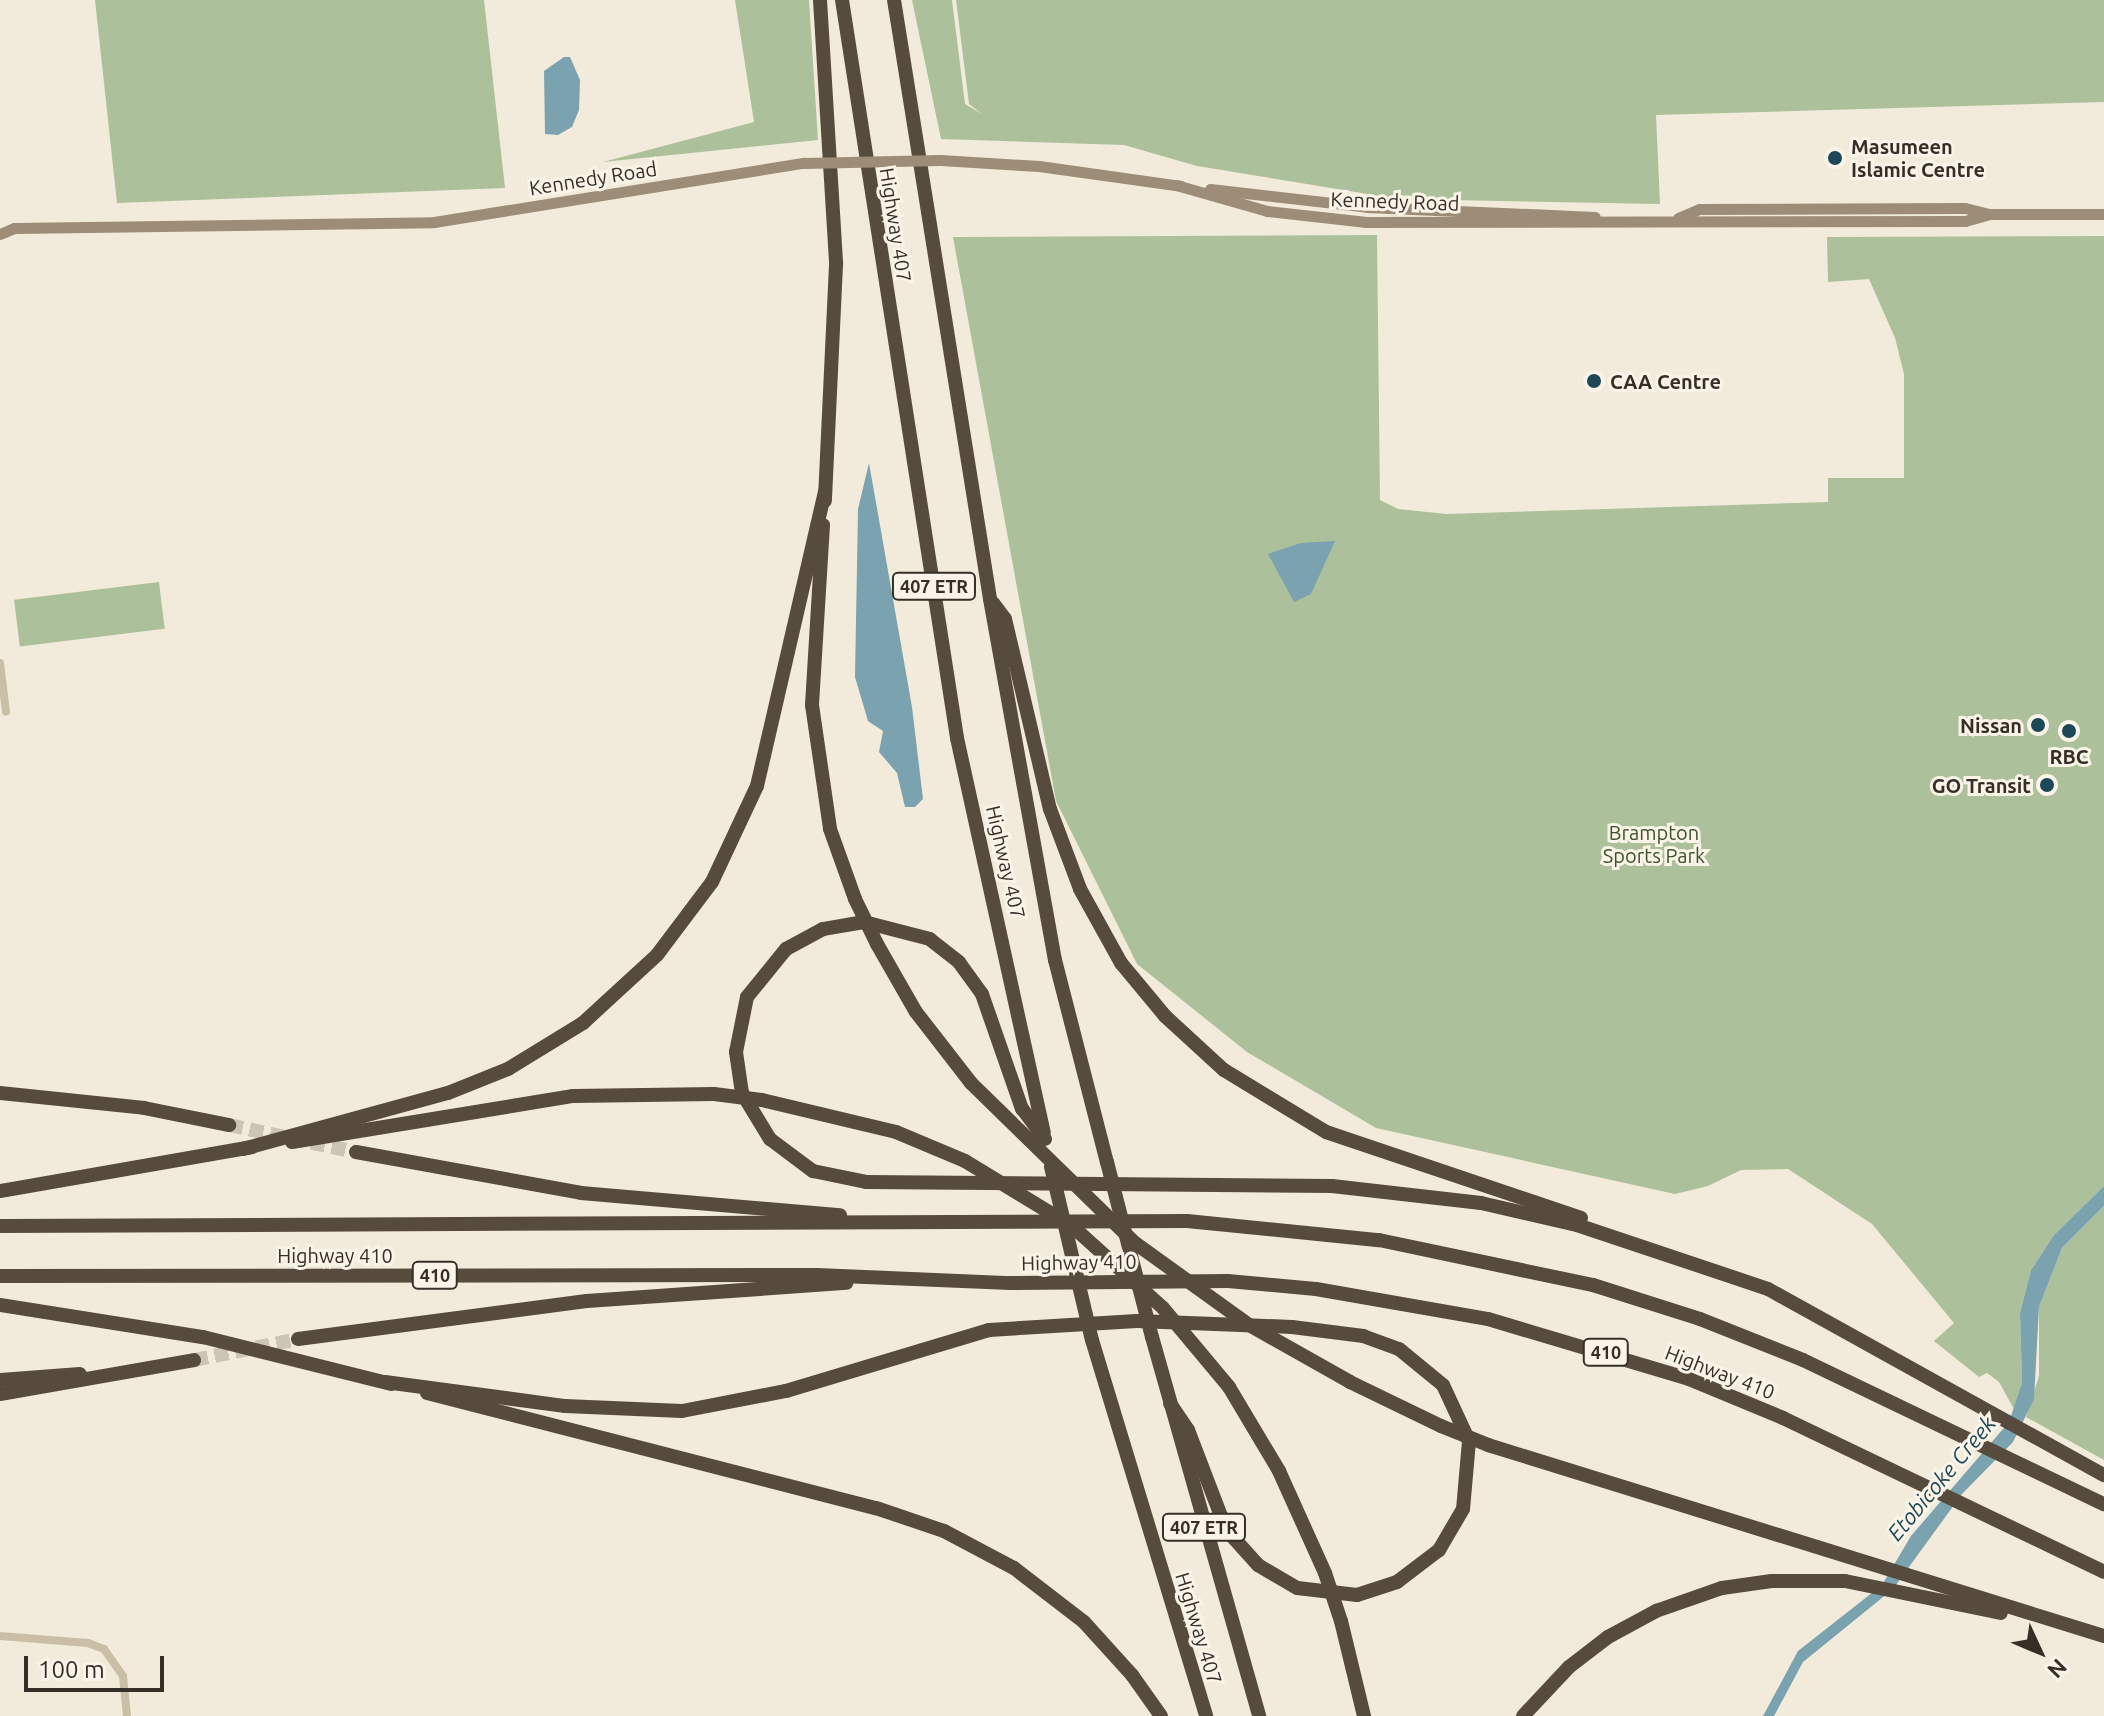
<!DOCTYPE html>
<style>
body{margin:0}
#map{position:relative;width:2104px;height:1716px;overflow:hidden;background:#f2ebdb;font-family:Ubuntu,sans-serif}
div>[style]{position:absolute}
.green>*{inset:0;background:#acc19b;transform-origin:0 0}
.water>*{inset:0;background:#7aa2af}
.motorway-tunnel>*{height:14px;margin-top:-7px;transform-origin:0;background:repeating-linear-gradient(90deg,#ccc5b7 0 14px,transparent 0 21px)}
.minor>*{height:8px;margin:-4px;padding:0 4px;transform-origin:4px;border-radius:4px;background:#cabea7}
.secondary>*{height:11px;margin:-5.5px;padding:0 5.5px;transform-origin:5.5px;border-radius:5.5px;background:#9d8d78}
.motorway>*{height:14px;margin:-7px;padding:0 7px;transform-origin:7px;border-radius:7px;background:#574b3e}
.secondary-bridge>*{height:11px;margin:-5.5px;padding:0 5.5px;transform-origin:5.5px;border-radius:5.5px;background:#9d8d78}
.motorway-bridge>*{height:14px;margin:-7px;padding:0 7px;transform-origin:7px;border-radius:7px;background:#574b3e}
.dots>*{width:22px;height:22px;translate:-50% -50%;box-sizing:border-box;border:4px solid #f9f4e7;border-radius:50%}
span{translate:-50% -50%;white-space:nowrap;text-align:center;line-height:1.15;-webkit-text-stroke:6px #f9f4e7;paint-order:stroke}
.shield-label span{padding:2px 6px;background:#f9f4e7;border:2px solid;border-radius:6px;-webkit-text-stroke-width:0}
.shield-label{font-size:18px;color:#362f27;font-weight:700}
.poi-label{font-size:20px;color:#362f27;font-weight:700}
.left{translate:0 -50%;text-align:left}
.right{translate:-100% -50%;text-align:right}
.street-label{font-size:20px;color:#362f27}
.park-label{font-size:20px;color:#3d542b}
.water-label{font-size:22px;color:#1d4857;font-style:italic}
.north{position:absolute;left:2000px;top:1612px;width:80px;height:80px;-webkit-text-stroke:6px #f9f4e7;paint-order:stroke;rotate:134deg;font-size:22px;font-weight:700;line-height:32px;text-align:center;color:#362f27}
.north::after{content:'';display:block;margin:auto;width:28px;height:36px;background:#362f27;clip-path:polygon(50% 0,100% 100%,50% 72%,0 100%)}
.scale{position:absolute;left:24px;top:1656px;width:140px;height:36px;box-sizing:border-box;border:4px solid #362f27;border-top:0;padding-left:10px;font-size:24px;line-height:28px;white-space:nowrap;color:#362f27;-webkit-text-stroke:6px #f9f4e7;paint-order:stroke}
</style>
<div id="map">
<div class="green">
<i style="clip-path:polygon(95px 0,484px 0,505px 188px,117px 203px)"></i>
<i style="clip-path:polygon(735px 0,809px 0,818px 140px,603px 162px,754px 122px)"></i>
<i style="clip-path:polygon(912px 0,952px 0,965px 104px,982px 114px,969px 104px,956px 0,2104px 0,2104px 102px,1656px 115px,1660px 204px,1398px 199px,1197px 166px,1124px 145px,941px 139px)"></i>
<i style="clip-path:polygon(1377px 235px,1380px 500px,1398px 509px,1447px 514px,1828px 502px,1828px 478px,1904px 478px,1904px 374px,1895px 338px,1869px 279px,1828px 282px,1827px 237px,2104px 236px,2104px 1186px,2054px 1235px,2031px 1270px,2020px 1313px,2022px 1383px,2015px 1411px,1999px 1382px,1987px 1373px,1979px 1377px,1934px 1341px,1954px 1323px,1872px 1224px,1788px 1169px,1741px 1170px,1708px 1186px,1675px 1194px,1376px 1128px,1247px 1052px,1137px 964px,1056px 801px,953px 237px)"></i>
<i style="left:159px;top:582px;width:47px;height:146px;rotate:83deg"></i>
<i style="clip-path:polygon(2104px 1206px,2104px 1460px,2026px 1417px,2039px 1376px,2039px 1307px,2062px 1248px)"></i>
</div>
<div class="water">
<i style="clip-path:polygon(564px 57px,570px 57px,580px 80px,579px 110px,572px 127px,558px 135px,545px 134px,544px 71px)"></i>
<i style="clip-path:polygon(869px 463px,912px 707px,923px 799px,915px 807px,905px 807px,897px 773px,879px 752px,883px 731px,868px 721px,855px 677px,858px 509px)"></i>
<i style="clip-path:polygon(1335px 541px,1311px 594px,1294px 602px,1268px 554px,1301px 543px)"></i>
<i style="clip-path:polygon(2104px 1186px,2104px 1206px,2062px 1248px,2039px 1307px,2034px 1399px,2013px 1442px,1962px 1494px,1893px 1589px,1803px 1662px,1774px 1716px,1763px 1716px,1798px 1651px,1882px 1585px,1911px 1536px,2009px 1422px,2022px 1383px,2020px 1313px,2031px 1270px,2054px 1235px)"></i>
</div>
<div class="motorway-tunnel">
<i style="left:229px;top:1125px;width:130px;rotate:12deg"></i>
<i style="left:194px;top:1360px;width:106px;rotate:-11.4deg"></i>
</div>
<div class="minor">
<i style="left:0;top:663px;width:49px;rotate:83deg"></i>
<i style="left:0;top:1636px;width:88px;rotate:4.5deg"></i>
<i style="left:88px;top:1643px;width:17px;rotate:21deg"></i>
<i style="left:104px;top:1649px;width:33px;rotate:55deg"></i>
<i style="left:123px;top:1676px;width:40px;rotate:84.3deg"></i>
</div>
<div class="secondary">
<i style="left:940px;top:160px;width:99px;rotate:3.5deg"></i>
<i style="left:1039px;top:166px;width:143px;rotate:8deg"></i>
<i style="left:1176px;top:185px;width:95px;rotate:15.9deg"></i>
<i style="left:1267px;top:211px;width:100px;rotate:6.3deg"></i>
<i style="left:1366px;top:222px;width:599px;rotate:-0.1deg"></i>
<i style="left:1965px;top:221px;width:25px;rotate:-16deg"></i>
<i style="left:1210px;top:189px;width:158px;rotate:6.5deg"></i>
<i style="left:1367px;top:207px;width:228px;rotate:2.5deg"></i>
<i style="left:1678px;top:218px;width:23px;rotate:-23deg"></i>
<i style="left:1699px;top:209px;width:266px;rotate:-0.2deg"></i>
<i style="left:1965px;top:208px;width:25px;rotate:14deg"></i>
<i style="left:1989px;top:214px;width:115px"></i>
<i style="left:0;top:234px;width:15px;rotate:-23deg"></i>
<i style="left:14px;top:228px;width:420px;rotate:-0.8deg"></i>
<i style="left:434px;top:222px;width:375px;rotate:-9.1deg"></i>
</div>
<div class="motorway">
<i style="left:820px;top:0;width:265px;rotate:86.5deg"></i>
<i style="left:836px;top:265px;width:236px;rotate:92.7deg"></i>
<i style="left:842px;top:0;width:747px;rotate:81.14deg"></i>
<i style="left:957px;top:738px;width:404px;rotate:77.6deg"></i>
<i style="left:894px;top:0;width:607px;rotate:80.89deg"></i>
<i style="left:990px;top:599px;width:367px;rotate:79.8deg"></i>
<i style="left:1055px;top:960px;width:209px;rotate:75.6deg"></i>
<i style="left:823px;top:525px;width:180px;rotate:93.5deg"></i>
<i style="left:812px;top:705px;width:125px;rotate:81.7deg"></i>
<i style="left:830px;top:829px;width:74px;rotate:70.3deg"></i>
<i style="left:993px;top:603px;width:20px;rotate:53deg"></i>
<i style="left:1005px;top:619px;width:195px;rotate:76.7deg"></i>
<i style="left:1050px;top:809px;width:85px;rotate:69.4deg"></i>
<i style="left:1080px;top:889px;width:85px;rotate:61deg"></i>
<i style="left:1121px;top:963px;width:69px;rotate:50.3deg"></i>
<i style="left:1165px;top:1016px;width:80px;rotate:42.5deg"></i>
<i style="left:1224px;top:1070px;width:119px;rotate:31.3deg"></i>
<i style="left:1326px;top:1132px;width:269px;rotate:18.6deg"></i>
<i style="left:877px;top:944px;width:78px;rotate:60.2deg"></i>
<i style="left:916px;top:1012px;width:90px;rotate:52.2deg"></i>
<i style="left:0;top:1093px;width:145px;rotate:5.9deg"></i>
<i style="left:144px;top:1108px;width:87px;rotate:11.3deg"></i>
<i style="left:762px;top:1100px;width:138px;rotate:13.4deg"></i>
<i style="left:1045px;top:1139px;width:38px;rotate:-127deg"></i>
<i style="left:1022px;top:1109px;width:122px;rotate:-109.2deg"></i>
<i style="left:982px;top:994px;width:39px;rotate:-126deg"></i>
<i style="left:959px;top:962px;width:37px;rotate:-142deg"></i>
<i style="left:930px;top:939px;width:68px;rotate:-165.6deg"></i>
<i style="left:864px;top:922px;width:42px;rotate:170.3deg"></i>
<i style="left:823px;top:929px;width:42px;rotate:151.6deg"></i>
<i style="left:786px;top:949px;width:62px;rotate:129.1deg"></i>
<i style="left:747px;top:997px;width:56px;rotate:101.3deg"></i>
<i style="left:736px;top:1052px;width:41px;rotate:81.7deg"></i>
<i style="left:742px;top:1093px;width:54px;rotate:58.7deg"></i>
<i style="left:770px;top:1139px;width:54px;rotate:36.7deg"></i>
<i style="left:813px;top:1171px;width:54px;rotate:11.7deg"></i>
<i style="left:866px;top:1182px;width:466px;rotate:0.5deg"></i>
<i style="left:1332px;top:1186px;width:150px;rotate:6.5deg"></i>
<i style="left:1481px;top:1203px;width:98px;rotate:12.9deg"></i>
<i style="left:1577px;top:1225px;width:201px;rotate:18.5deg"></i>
<i style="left:1768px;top:1289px;width:384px;rotate:29deg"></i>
<i style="left:292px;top:1142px;width:285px;rotate:-9.3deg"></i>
<i style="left:573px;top:1096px;width:141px;rotate:-0.8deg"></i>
<i style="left:243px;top:1149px;width:213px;rotate:-15.3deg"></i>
<i style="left:448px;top:1093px;width:65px;rotate:-21.8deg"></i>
<i style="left:508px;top:1069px;width:88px;rotate:-31.5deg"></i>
<i style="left:583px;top:1023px;width:100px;rotate:-42.6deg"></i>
<i style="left:657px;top:955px;width:91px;rotate:-53deg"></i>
<i style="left:712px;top:882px;width:106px;rotate:-64.9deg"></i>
<i style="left:757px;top:786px;width:302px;rotate:-77deg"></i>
<i style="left:356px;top:1152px;width:229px;rotate:10.3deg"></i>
<i style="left:581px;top:1193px;width:260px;rotate:4.9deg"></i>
<i style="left:0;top:1191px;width:256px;rotate:-9.9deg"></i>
<i style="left:0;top:1226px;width:1187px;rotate:-0.24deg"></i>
<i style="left:1187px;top:1221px;width:193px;rotate:5.7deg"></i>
<i style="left:1379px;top:1240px;width:219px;rotate:11.9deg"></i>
<i style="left:1593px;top:1285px;width:112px;rotate:17.6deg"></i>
<i style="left:1700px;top:1319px;width:111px;rotate:21.7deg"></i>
<i style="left:1803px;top:1360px;width:334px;rotate:25.6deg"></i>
<i style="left:0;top:1276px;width:817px;rotate:-0.07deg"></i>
<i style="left:817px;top:1275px;width:194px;rotate:2.4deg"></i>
<i style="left:1011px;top:1283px;width:217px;rotate:-0.5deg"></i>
<i style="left:1228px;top:1281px;width:88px;rotate:5.2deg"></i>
<i style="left:1316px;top:1289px;width:175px;rotate:9.9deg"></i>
<i style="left:1488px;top:1319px;width:210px;rotate:16.6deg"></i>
<i style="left:1689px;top:1379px;width:102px;rotate:22.5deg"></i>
<i style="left:1783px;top:1418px;width:356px;rotate:25.6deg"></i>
<i style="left:0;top:1305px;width:206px;rotate:9deg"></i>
<i style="left:203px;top:1337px;width:194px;rotate:14deg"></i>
<i style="left:1152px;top:1337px;width:394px;rotate:74.2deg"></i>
<i style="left:298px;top:1339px;width:291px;rotate:-7.5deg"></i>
<i style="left:587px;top:1301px;width:260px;rotate:-4deg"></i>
<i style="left:1092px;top:1340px;width:393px;rotate:73.1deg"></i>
<i style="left:0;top:1380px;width:80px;rotate:-4.3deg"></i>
<i style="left:385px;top:1382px;width:182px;rotate:7.6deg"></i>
<i style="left:565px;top:1406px;width:117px;rotate:2.4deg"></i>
<i style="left:682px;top:1411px;width:106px;rotate:-10.9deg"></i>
<i style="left:786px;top:1391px;width:212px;rotate:-16.7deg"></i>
<i style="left:989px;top:1330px;width:148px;rotate:-3.5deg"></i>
<i style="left:1137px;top:1321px;width:155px;rotate:2.2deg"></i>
<i style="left:1292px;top:1327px;width:72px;rotate:7.2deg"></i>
<i style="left:1363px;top:1336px;width:38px;rotate:20deg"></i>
<i style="left:1399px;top:1349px;width:57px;rotate:39.3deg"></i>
<i style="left:1443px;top:1385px;width:62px;rotate:65.1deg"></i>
<i style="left:1469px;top:1441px;width:68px;rotate:95deg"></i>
<i style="left:1463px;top:1509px;width:48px;rotate:120.3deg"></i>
<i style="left:1439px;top:1550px;width:53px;rotate:142.7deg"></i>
<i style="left:1397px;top:1582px;width:42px;rotate:162deg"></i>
<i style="left:1357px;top:1595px;width:60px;rotate:-173.3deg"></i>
<i style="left:1297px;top:1588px;width:45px;rotate:-149.5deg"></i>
<i style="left:1258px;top:1565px;width:36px;rotate:-132deg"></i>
<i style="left:1234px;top:1538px;width:26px;rotate:-121deg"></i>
<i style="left:1221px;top:1516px;width:92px;rotate:-111deg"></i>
<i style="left:1188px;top:1430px;width:32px;rotate:-124deg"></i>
<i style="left:1350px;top:1382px;width:101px;rotate:25.8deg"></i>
<i style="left:1229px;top:1387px;width:98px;rotate:59.2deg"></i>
<i style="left:1279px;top:1471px;width:112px;rotate:65.7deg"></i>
<i style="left:427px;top:1393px;width:463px;rotate:14.4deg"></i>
<i style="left:876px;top:1508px;width:72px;rotate:18.7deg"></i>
<i style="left:944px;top:1531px;width:79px;rotate:27.9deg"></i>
<i style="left:1014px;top:1568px;width:88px;rotate:37.6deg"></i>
<i style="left:1084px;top:1622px;width:72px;rotate:47.8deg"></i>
<i style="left:1132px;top:1675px;width:50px;rotate:54.7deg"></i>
<i style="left:0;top:1394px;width:197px;rotate:-9.9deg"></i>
<i style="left:1488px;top:1445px;width:645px;rotate:17.23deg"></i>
<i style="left:1341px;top:1621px;width:98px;rotate:76.4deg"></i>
<i style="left:1523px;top:1716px;width:67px;rotate:-46.8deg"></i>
<i style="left:1569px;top:1667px;width:49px;rotate:-37.6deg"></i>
<i style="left:1608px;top:1637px;width:55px;rotate:-28.4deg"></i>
<i style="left:1656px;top:1611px;width:70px;rotate:-19.2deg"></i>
<i style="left:1722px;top:1588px;width:50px;rotate:-8deg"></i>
<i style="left:1772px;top:1581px;width:73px"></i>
<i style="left:1845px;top:1581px;width:159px;rotate:11.6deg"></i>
</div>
<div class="secondary-bridge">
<i style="left:804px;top:163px;width:136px;rotate:-1.3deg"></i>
</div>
<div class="motorway-bridge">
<i style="left:855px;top:899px;width:50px;rotate:63.9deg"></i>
<i style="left:971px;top:1083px;width:229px;rotate:44.3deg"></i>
<i style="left:1135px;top:1243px;width:140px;rotate:35.7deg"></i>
<i style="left:1249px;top:1325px;width:116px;rotate:29.4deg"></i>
<i style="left:714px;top:1094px;width:48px;rotate:7.1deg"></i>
<i style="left:896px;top:1132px;width:75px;rotate:22.8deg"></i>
<i style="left:965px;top:1161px;width:125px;rotate:31.3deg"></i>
<i style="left:1072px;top:1226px;width:122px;rotate:42deg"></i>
<i style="left:1163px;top:1308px;width:103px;rotate:50.1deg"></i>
<i style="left:1107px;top:1162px;width:181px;rotate:75.6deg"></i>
<i style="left:1051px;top:1167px;width:178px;rotate:76.7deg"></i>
<i style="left:1441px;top:1426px;width:51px;rotate:22deg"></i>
<i style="left:1325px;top:1573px;width:51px;rotate:71.6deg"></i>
</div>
<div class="dots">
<i style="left:1835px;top:158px;background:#1d4857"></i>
<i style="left:1594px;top:381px;background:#1d4857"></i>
<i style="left:2038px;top:725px;background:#1d4857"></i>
<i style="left:2069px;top:731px;background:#1d4857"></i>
<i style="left:2047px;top:785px;background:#1d4857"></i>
</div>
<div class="shield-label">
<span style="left:934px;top:586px">407 ETR</span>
<span style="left:435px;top:1275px">410</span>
<span style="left:1606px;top:1352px">410</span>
<span style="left:1204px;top:1527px">407 ETR</span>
</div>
<div class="poi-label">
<span class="left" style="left:1851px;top:158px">Masumeen<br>Islamic Centre</span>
<span class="left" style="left:1610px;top:381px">CAA Centre</span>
<span class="right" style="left:2022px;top:725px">Nissan</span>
<span style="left:2069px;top:756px">RBC</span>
<span class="right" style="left:2031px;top:785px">GO Transit</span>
</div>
<div class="street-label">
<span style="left:593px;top:178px;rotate:-9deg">Kennedy Road</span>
<span style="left:1395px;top:201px;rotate:2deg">Kennedy Road</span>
<span style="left:896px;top:225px;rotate:81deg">Highway 407</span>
<span style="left:1006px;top:862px;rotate:77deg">Highway 407</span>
<span style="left:335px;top:1255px">Highway 410</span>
<span style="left:1079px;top:1262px;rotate:-1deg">Highway 410</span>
<span style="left:1720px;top:1372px;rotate:21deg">Highway 410</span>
<span style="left:1199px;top:1628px;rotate:73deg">Highway 407</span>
</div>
<div class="park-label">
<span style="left:1654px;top:844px">Brampton<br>Sports Park</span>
</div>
<div class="water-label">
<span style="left:1941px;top:1478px;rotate:-50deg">Etobicoke Creek</span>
</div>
<div class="north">N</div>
<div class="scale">100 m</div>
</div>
